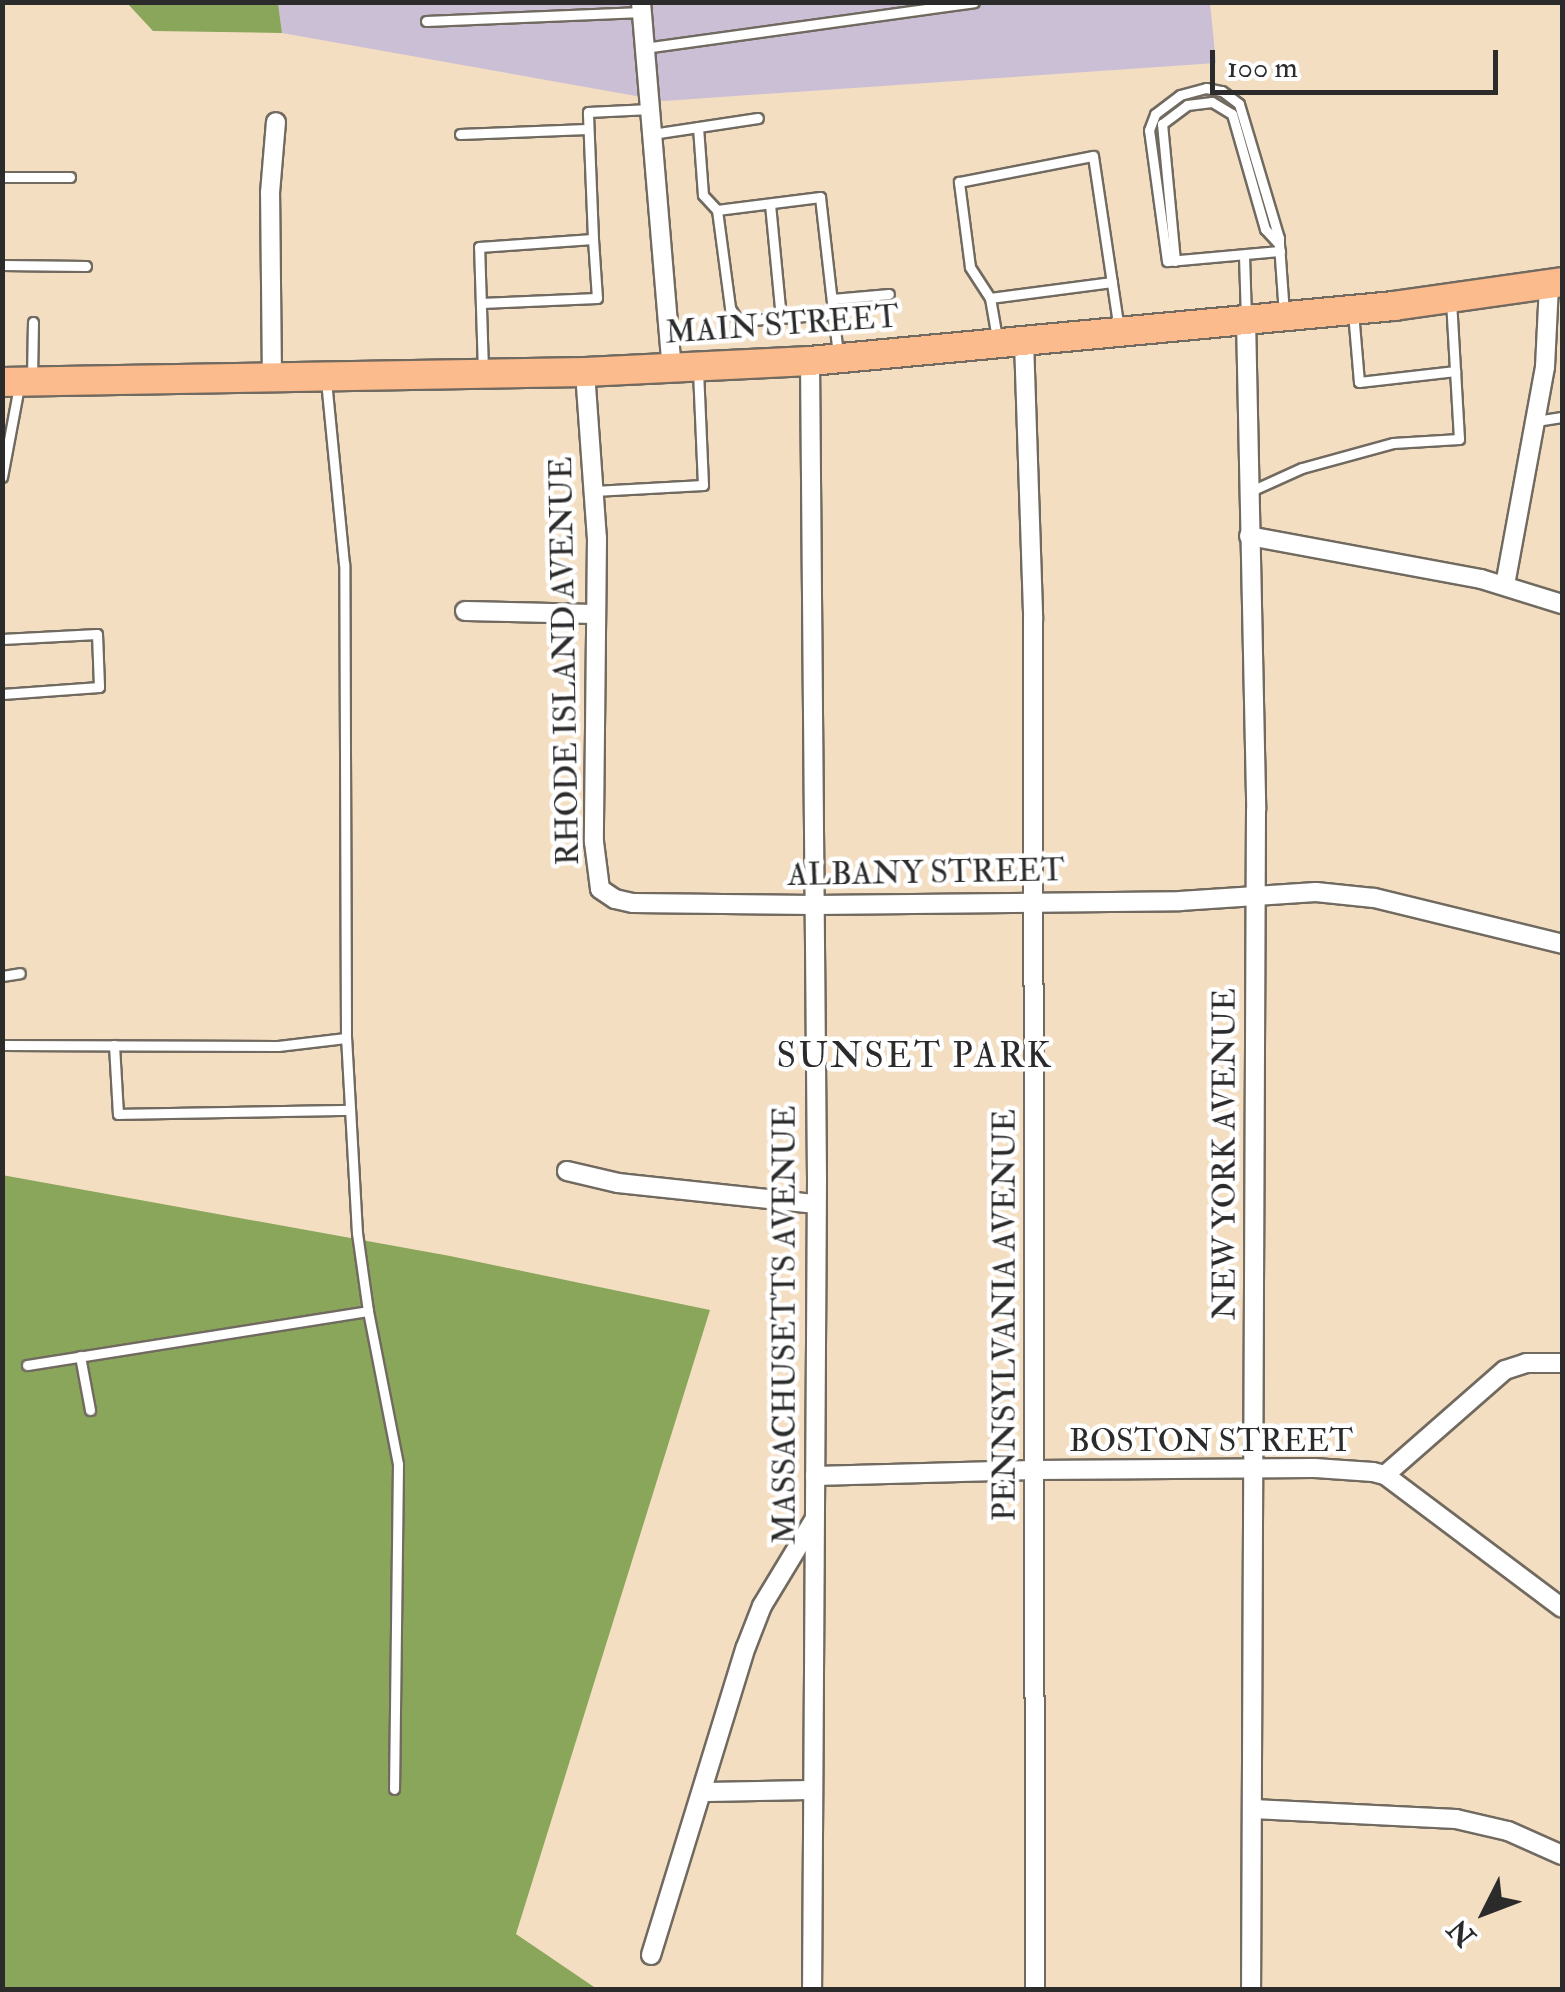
<!DOCTYPE html>
<style>
body{margin:0}
#map{position:relative;width:1565px;height:1992px;overflow:hidden;background:#f4dec2;font-family:"IM FELL Double Pica",serif}
div>[style]{position:absolute}
.industrial>*{inset:0;background:#cbbfd5}
.forest>*{inset:0;background:#8aa65a}
.roads{filter:drop-shadow(2px 0 #716a60) drop-shadow(-2px 0 #716a60) drop-shadow(0 2px #716a60) drop-shadow(0 -2px #716a60)}
.service>*{height:9px;margin:-4.5px;padding:0 4.5px;transform-origin:4.5px;border-radius:4.5px;background:#fff}
.minor>*{height:18px;margin:-9px;padding:0 9px;transform-origin:9px;border-radius:9px;background:#fff}
.primary>*{height:28px;margin:-14px;padding:0 14px;transform-origin:14px;border-radius:14px;background:#fbbb8c}
span{translate:-50% -50%;white-space:nowrap;text-align:center;line-height:1.15;-webkit-text-stroke:9px #fff;paint-order:stroke}
.street-label{font-size:32px;color:#2b2b2b}
.neighbourhood-label{font-size:35px;color:#2b2b2b;letter-spacing:2.5px}
.frame{position:absolute;inset:0;border:5px solid #2b2b2b;pointer-events:none}
.north{position:absolute;left:1435px;top:1862px;width:100px;height:100px;-webkit-text-stroke:8px #fff;paint-order:stroke;rotate:228deg;font-size:28px;font-weight:700;line-height:40px;text-align:center;color:#2b2b2b}
.north::after{content:'';display:block;margin:auto;width:35px;height:45px;background:#2b2b2b;clip-path:polygon(50% 0,100% 100%,50% 72%,0 100%)}
.scale{position:absolute;left:1210px;top:50px;width:288px;height:45px;box-sizing:border-box;border:5px solid #2b2b2b;border-top:0;padding-left:12px;font-size:30px;line-height:35px;white-space:nowrap;color:#2b2b2b;-webkit-text-stroke:8px #fff;paint-order:stroke}
</style>
<div id="map">
<div class="industrial">
<i style="clip-path:polygon(278px 3px,1210px 3px,1216px 63px,664px 101px,282px 33px)"></i>
</div>
<div class="forest">
<i style="clip-path:polygon(127px 3px,278px 3px,282px 33px,153px 31px)"></i>
<i style="clip-path:polygon(2px 1175px,450px 1256px,710px 1310px,516px 1934px,597px 1989px,4px 1989px)"></i>
</div>
<div class="roads">
<div class="service">
<i style="left:426px;top:21px;width:216px;rotate:-2.4deg"></i>
<i style="left:644px;top:48px;width:333px;rotate:-7.9deg"></i>
<i style="left:698px;top:127px;width:68px;rotate:85.8deg"></i>
<i style="left:703px;top:195px;width:21px;rotate:47deg"></i>
<i style="left:717px;top:210px;width:104px;rotate:-7.2deg"></i>
<i style="left:820px;top:197px;width:160px;rotate:83.5deg"></i>
<i style="left:460px;top:134px;width:127px;rotate:-2.3deg"></i>
<i style="left:652px;top:134px;width:107px;rotate:-8.6deg"></i>
<i style="left:2px;top:177px;width:68px"></i>
<i style="left:770px;top:204px;width:115px;rotate:84.5deg"></i>
<i style="left:717px;top:210px;width:99px;rotate:82.4deg"></i>
<i style="left:730px;top:308px;width:15px;rotate:58deg"></i>
<i style="left:738px;top:321px;width:95px;rotate:-4.2deg"></i>
<i style="left:1280px;top:251px;width:113px;rotate:174.9deg"></i>
<i style="left:1167px;top:261px;width:132px;rotate:-97.8deg"></i>
<i style="left:1149px;top:130px;width:17px;rotate:-69deg"></i>
<i style="left:1155px;top:114px;width:31px;rotate:-37deg"></i>
<i style="left:1180px;top:95px;width:27px;rotate:-15deg"></i>
<i style="left:1206px;top:88px;width:16px;rotate:11deg"></i>
<i style="left:1222px;top:91px;width:21px;rotate:37deg"></i>
<i style="left:1239px;top:104px;width:140px;rotate:73.4deg"></i>
<i style="left:1279px;top:238px;width:6px;rotate:90deg"></i>
<i style="left:1279px;top:244px;width:69px;rotate:85.9deg"></i>
<i style="left:1244px;top:255px;width:62px;rotate:88.2deg"></i>
<i style="left:1175px;top:261px;width:138px;rotate:-95.4deg"></i>
<i style="left:1162px;top:124px;width:31px;rotate:-37deg"></i>
<i style="left:1187px;top:105px;width:25px;rotate:-7deg"></i>
<i style="left:1212px;top:102px;width:23px;rotate:31deg"></i>
<i style="left:1232px;top:114px;width:120px;rotate:74deg"></i>
<i style="left:1265px;top:229px;width:19px;rotate:47deg"></i>
<i style="left:2px;top:265px;width:84px;rotate:0.7deg"></i>
<i style="left:990px;top:298px;width:123px;rotate:-7.5deg"></i>
<i style="left:832px;top:299px;width:57px;rotate:-5deg"></i>
<i style="left:481px;top:303px;width:116px;rotate:-2.5deg"></i>
<i style="left:597px;top:298px;width:59px;rotate:-93.9deg"></i>
<i style="left:1353px;top:312px;width:70px;rotate:85.1deg"></i>
<i style="left:1359px;top:382px;width:97px;rotate:-6.5deg"></i>
<i style="left:997px;top:338px;width:41px;rotate:-99.9deg"></i>
<i style="left:990px;top:298px;width:37px;rotate:-123deg"></i>
<i style="left:970px;top:267px;width:86px;rotate:-97.4deg"></i>
<i style="left:959px;top:182px;width:136px;rotate:-11deg"></i>
<i style="left:1093px;top:156px;width:175px;rotate:81.5deg"></i>
<i style="left:483px;top:371px;width:124px;rotate:-91.8deg"></i>
<i style="left:479px;top:247px;width:114px;rotate:-4deg"></i>
<i style="left:593px;top:239px;width:127px;rotate:-92.3deg"></i>
<i style="left:588px;top:112px;width:62px;rotate:-2.8deg"></i>
<i style="left:32px;top:378px;width:56px;rotate:-89deg"></i>
<i style="left:1536px;top:421px;width:26px;rotate:-9deg"></i>
<i style="left:2px;top:477px;width:93px;rotate:-79.4deg"></i>
<i style="left:594px;top:491px;width:109px;rotate:-3.2deg"></i>
<i style="left:703px;top:485px;width:113px;rotate:-92.5deg"></i>
<i style="left:1251px;top:491px;width:56px;rotate:-24.3deg"></i>
<i style="left:1302px;top:468px;width:94px;rotate:-15.4deg"></i>
<i style="left:1393px;top:443px;width:66px;rotate:-3.5deg"></i>
<i style="left:1459px;top:439px;width:137px;rotate:-93.3deg"></i>
<i style="left:2px;top:639px;width:95px;rotate:-3deg"></i>
<i style="left:97px;top:634px;width:53px;rotate:87.8deg"></i>
<i style="left:99px;top:687px;width:97px;rotate:175.9deg"></i>
<i style="left:2px;top:976px;width:18px;rotate:-9deg"></i>
<i style="left:2px;top:1045px;width:276px;rotate:0.2deg"></i>
<i style="left:278px;top:1046px;width:68px;rotate:-6.7deg"></i>
<i style="left:346px;top:1038px;width:474px;rotate:-90.2deg"></i>
<i style="left:344px;top:564px;width:184px;rotate:-95.6deg"></i>
<i style="left:114px;top:1045px;width:69px;rotate:86.7deg"></i>
<i style="left:118px;top:1114px;width:232px;rotate:-1deg"></i>
<i style="left:368px;top:1311px;width:156px;rotate:78.9deg"></i>
<i style="left:398px;top:1464px;width:325px;rotate:90.7deg"></i>
<i style="left:80px;top:1356px;width:55px;rotate:79.5deg"></i>
<i style="left:27px;top:1365px;width:345px;rotate:-9deg"></i>
<i style="left:368px;top:1311px;width:79px;rotate:-98deg"></i>
<i style="left:357px;top:1233px;width:195px;rotate:-93.2deg"></i>
</div>
<div class="minor">
<i style="left:641px;top:2px;width:367px;rotate:85.2deg"></i>
<i style="left:1246px;top:319px;width:491px;rotate:88.8deg"></i>
<i style="left:1256px;top:810px;width:1180px;rotate:90.24deg"></i>
<i style="left:1024px;top:341px;width:277px;rotate:88.1deg"></i>
<i style="left:1033px;top:618px;width:1372px;rotate:89.92deg"></i>
<i style="left:810px;top:361px;width:820px;rotate:89.51deg"></i>
<i style="left:817px;top:1181px;width:809px;rotate:90.35deg"></i>
<i style="left:585px;top:372px;width:166px;rotate:85.9deg"></i>
<i style="left:597px;top:538px;width:304px;rotate:90.6deg"></i>
<i style="left:594px;top:842px;width:47px;rotate:82.7deg"></i>
<i style="left:600px;top:889px;width:18px;rotate:34deg"></i>
<i style="left:615px;top:899px;width:18px;rotate:13deg"></i>
<i style="left:633px;top:903px;width:181px;rotate:0.6deg"></i>
<i style="left:814px;top:905px;width:366px;rotate:-0.6deg"></i>
<i style="left:1180px;top:901px;width:136px;rotate:-3.8deg"></i>
<i style="left:1316px;top:892px;width:58px;rotate:5.9deg"></i>
<i style="left:1374px;top:898px;width:194px;rotate:13.7deg"></i>
<i style="left:272px;top:379px;width:186px;rotate:-90.6deg"></i>
<i style="left:270px;top:193px;width:71px;rotate:-85.2deg"></i>
<i style="left:1249px;top:536px;width:236px;rotate:10.5deg"></i>
<i style="left:1481px;top:579px;width:85px;rotate:17.2deg"></i>
<i style="left:1505px;top:585px;width:222px;rotate:-79.6deg"></i>
<i style="left:1545px;top:367px;width:82px;rotate:-87.2deg"></i>
<i style="left:465px;top:611px;width:131px;rotate:1.3deg"></i>
<i style="left:567px;top:1171px;width:52px;rotate:13.2deg"></i>
<i style="left:618px;top:1183px;width:199px;rotate:6.1deg"></i>
<i style="left:1385px;top:1475px;width:159px;rotate:-41.2deg"></i>
<i style="left:1505px;top:1370px;width:22px;rotate:-18deg"></i>
<i style="left:1526px;top:1363px;width:36px"></i>
<i style="left:815px;top:1476px;width:219px;rotate:-1.6deg"></i>
<i style="left:1034px;top:1470px;width:280px;rotate:-0.4deg"></i>
<i style="left:1314px;top:1468px;width:59px;rotate:3.9deg"></i>
<i style="left:1373px;top:1472px;width:12px;rotate:14deg"></i>
<i style="left:1385px;top:1475px;width:221px;rotate:36.9deg"></i>
<i style="left:704px;top:1792px;width:109px;rotate:-1.1deg"></i>
<i style="left:1253px;top:1809px;width:203px;rotate:2.8deg"></i>
<i style="left:1456px;top:1819px;width:53px;rotate:13deg"></i>
<i style="left:1508px;top:1831px;width:59px;rotate:24deg"></i>
<i style="left:651px;top:1955px;width:322px;rotate:-72.9deg"></i>
<i style="left:746px;top:1647px;width:44px;rotate:-68.7deg"></i>
<i style="left:762px;top:1606px;width:100px;rotate:-58.8deg"></i>
</div>
<div class="primary">
<i style="left:2px;top:382px;width:583px;rotate:-0.98deg"></i>
<i style="left:585px;top:372px;width:225px;rotate:-2.8deg"></i>
<i style="left:810px;top:361px;width:587px;rotate:-5.38deg"></i>
<i style="left:1394px;top:306px;width:170px;rotate:-8.1deg"></i>
</div>
</div>
<div class="street-label">
<span style="left:782px;top:325px;rotate:-4deg">MAIN STREET</span>
<span style="left:565px;top:661px;rotate:-91deg">RHODE ISLAND AVENUE</span>
<span style="left:926px;top:873px;rotate:-1deg">ALBANY STREET</span>
<span style="left:1225px;top:1154px;rotate:-90deg">NEW YORK AVENUE</span>
<span style="left:1005px;top:1315px;rotate:-90deg">PENNSYLVANIA AVENUE</span>
<span style="left:785px;top:1325px;rotate:-90deg">MASSACHUSETTS AVENUE</span>
<span style="left:1211px;top:1441px">BOSTON STREET</span>
</div>
<div class="neighbourhood-label">
<span style="left:915px;top:1056px">SUNSET PARK</span>
</div>
<div class="frame"></div>
<div class="north">N</div>
<div class="scale">100 m</div>
</div>
